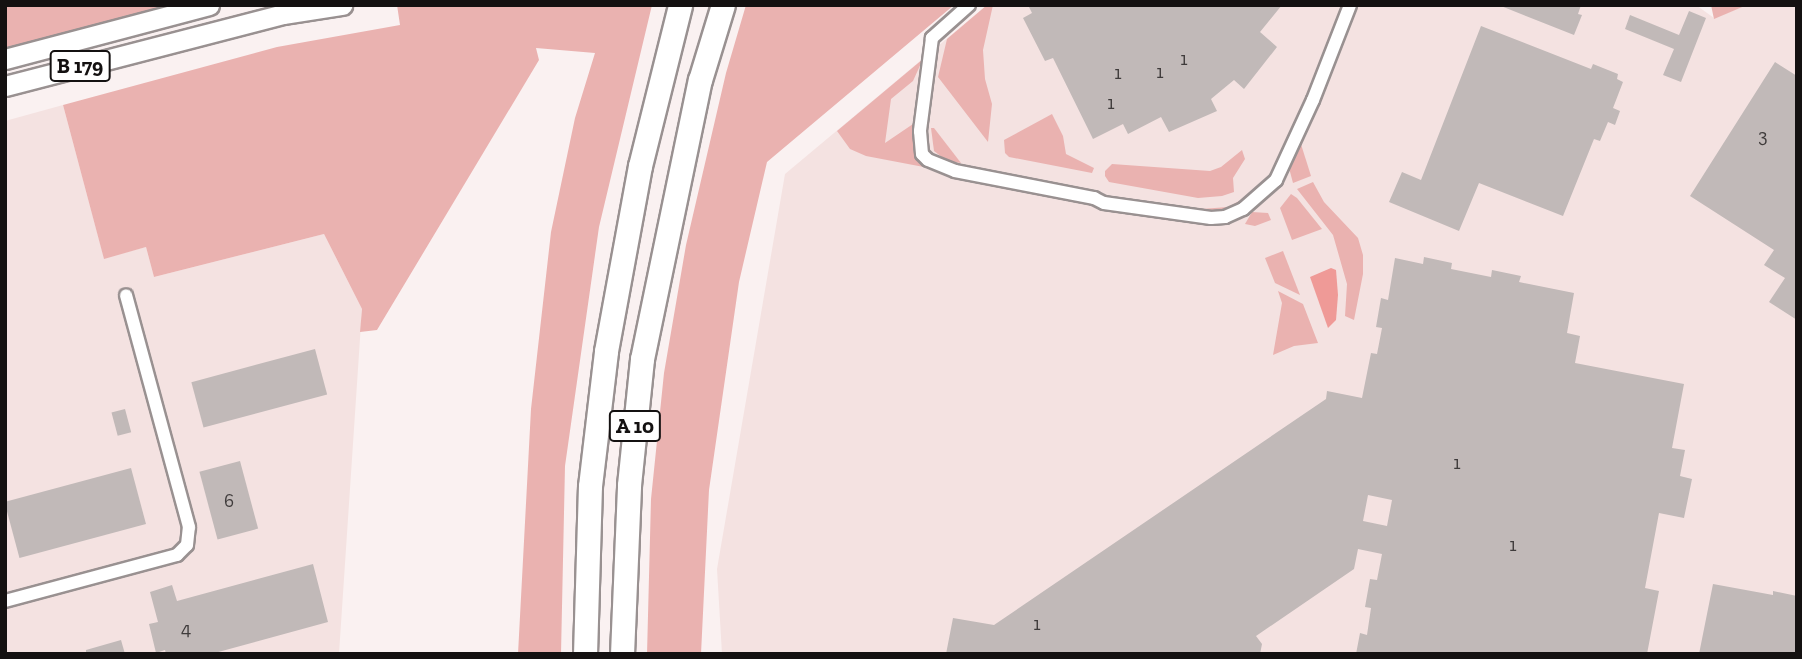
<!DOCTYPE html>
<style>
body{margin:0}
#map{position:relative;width:1802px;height:659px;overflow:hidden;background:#faf1f1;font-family:"Zilla Slab",serif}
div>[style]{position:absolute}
.built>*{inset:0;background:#f4e2e1}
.green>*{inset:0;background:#eab2b0}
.water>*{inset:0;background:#ef9a97}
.building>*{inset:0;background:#c1b9b8;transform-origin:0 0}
.roads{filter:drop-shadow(2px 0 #999191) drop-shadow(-2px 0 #999191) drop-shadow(0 2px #999191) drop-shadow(0 -2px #999191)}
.street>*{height:12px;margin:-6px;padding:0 6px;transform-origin:6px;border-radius:6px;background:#fff}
.primary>*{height:19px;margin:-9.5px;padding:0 9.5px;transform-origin:9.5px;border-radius:9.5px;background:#fff}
.highway>*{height:23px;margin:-11.5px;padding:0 11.5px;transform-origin:11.5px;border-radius:11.5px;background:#fff}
span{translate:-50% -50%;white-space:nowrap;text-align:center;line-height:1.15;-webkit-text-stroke:6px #fff;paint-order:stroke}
.number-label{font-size:19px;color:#3f3b3b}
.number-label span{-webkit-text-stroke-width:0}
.shield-label span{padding:2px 5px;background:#fff;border:2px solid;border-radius:5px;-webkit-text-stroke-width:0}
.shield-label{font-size:21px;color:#141111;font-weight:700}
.frame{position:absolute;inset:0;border:7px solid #141111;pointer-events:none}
</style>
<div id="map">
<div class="built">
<i style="clip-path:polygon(987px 5px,1696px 5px,1714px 18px,1747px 5px,1797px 5px,1797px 654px,722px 654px,717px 569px,785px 174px)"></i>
<i style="clip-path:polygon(63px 105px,104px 258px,146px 247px,154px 277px,324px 234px,362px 309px,339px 654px,5px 654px,5px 121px)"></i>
</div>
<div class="green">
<i style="clip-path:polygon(5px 5px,170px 5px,5px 49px)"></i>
<i style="clip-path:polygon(397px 5px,652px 5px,599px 227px,565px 466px,561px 654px,518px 654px,531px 409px,551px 232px,575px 118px,595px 53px,536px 48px,539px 60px,377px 330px,360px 332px,362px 309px,324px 234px,154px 277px,146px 247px,104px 259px,63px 105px,277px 47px,400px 25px)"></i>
<i style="clip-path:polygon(746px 5px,954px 5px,767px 162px,739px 282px,709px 490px,701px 654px,647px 654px,651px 499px,664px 373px,686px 245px,726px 73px)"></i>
<i style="clip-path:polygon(987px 5px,993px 5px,983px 50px,985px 79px,992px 104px,988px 142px,938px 77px,947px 39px)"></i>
<i style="clip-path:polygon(1711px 5px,1747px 5px,1714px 19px)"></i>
<i style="clip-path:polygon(923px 59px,913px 81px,891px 99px,885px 143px,913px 124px,914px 154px,929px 168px,866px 156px,850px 149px,837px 131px)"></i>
<i style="clip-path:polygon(1052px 114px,1063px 136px,1066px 154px,1094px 168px,1092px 173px,1009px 157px,1005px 153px,1004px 140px)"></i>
<i style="clip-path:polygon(931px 128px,934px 128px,961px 163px,947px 161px,934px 151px)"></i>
<i style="clip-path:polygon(1300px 141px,1311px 176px,1293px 183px,1289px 168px)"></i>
<i style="clip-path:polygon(1242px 150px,1245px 159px,1233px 178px,1234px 192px,1222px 196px,1198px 198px,1109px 182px,1105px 176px,1105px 171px,1112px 164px,1210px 171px,1221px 167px)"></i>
<i style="clip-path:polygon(1313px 182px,1324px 202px,1358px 238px,1363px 255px,1363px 274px,1354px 320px,1345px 316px,1347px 284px,1333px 235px,1297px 189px)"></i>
<i style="clip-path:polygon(1291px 194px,1297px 198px,1322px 229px,1292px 240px,1280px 208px)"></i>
<i style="clip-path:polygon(1129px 199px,1201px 209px,1228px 207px,1239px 201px,1243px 205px,1220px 214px)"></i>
<i style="clip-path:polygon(1252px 212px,1268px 213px,1271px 220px,1255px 226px,1245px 224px)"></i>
<i style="clip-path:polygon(1283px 251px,1300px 295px,1275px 283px,1265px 258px)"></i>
<i style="clip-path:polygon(1278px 291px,1303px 304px,1318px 343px,1294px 346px,1273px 355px,1282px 303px)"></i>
</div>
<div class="water">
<i style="clip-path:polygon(1331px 268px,1336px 270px,1338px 295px,1336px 320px,1328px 328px,1310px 277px)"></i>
</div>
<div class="building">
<i style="clip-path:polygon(1028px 5px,1282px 5px,1260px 32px,1277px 47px,1244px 89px,1234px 80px,1211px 99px,1217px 111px,1169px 132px,1161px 117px,1128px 134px,1123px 124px,1093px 139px,1053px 58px,1045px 61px,1023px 18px,1032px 13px)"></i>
<i style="clip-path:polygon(1581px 5px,1578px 14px,1582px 15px,1574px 35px,1501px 6px)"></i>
<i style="clip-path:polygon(1689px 11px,1706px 18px,1681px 82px,1663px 75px,1674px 49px,1625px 29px,1630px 15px,1679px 35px)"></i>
<i style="clip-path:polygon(1481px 26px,1591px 69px,1593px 64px,1618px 74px,1617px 79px,1623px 82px,1613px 108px,1620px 111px,1615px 125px,1608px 122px,1600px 141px,1594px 139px,1563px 216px,1479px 183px,1459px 231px,1389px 202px,1402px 172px,1421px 180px)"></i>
<i style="clip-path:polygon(1775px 62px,1797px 76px,1797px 320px,1769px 302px,1785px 278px,1764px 265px,1774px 250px,1690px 196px)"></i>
<i style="clip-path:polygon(evenodd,1424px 257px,1452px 263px,1451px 269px,1491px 277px,1492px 270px,1521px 276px,1519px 282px,1574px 293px,1567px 333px,1580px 336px,1575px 363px,1684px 384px,1672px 448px,1685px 450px,1680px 476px,1692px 479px,1684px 518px,1659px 513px,1645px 588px,1659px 591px,1647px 654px,1356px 654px,1360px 633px,1367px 635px,1371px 608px,1365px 607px,1370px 579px,1377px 580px,1382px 554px,1358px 549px,1354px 569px,1256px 636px,1262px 644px,1260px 654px,946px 654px,953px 618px,994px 625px,1326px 399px,1327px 391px,1362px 398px,1371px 353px,1377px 354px,1382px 328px,1376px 327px,1381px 298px,1388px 300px,1395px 258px,1423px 264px,1424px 257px,1368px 495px,1392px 500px,1387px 526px,1363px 521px,1368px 495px)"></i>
<i style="left:315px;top:349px;width:47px;height:128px;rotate:75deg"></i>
<i style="left:125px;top:409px;width:24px;height:14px;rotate:75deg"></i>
<i style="left:240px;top:461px;width:70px;height:42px;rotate:75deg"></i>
<i style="left:131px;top:468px;width:58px;height:131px;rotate:75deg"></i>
<i style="clip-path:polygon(313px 564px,328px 622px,211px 654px,166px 654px,165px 650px,156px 653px,149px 624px,158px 622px,150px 592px,172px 585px,177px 601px)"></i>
<i style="clip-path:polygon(1713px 584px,1773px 595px,1773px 591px,1797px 596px,1797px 654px,1699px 654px)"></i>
<i style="clip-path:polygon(121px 640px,125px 654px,86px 654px,86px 650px)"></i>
</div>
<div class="roads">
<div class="street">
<i style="left:969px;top:5px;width:50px;rotate:138.3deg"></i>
<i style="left:932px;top:38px;width:94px;rotate:97.4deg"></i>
<i style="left:920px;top:131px;width:23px;rotate:85deg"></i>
<i style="left:922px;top:154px;width:8px;rotate:45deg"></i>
<i style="left:928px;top:160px;width:29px;rotate:22deg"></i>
<i style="left:955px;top:171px;width:142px;rotate:11deg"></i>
<i style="left:1094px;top:198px;width:11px;rotate:27deg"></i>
<i style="left:1104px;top:203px;width:108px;rotate:8deg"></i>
<i style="left:1211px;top:218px;width:14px;rotate:-4deg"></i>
<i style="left:1225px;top:217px;width:20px;rotate:-24deg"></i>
<i style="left:1243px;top:209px;width:44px;rotate:-41.3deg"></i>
<i style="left:1276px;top:180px;width:88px;rotate:-65.2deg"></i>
<i style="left:1313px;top:100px;width:102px;rotate:-68.7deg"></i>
<i style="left:5px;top:601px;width:178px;rotate:-15deg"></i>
<i style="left:177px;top:555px;width:14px;rotate:-45deg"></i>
<i style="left:187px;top:545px;width:18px;rotate:-84deg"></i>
<i style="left:189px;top:527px;width:240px;rotate:-105.2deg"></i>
</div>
<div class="primary">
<i style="left:5px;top:59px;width:211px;rotate:-14.8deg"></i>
<i style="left:5px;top:86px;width:287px;rotate:-14.5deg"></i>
<i style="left:283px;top:14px;width:60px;rotate:-8.7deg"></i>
</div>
<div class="highway">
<i style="left:585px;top:654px;width:168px;rotate:-88.3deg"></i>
<i style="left:590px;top:486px;width:136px;rotate:-83.2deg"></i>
<i style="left:606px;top:351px;width:188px;rotate:-79.6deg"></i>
<i style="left:640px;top:166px;width:166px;rotate:-76deg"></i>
<i style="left:622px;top:654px;width:169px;rotate:-87.6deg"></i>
<i style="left:629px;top:485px;width:127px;rotate:-84.1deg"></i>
<i style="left:642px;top:359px;width:285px;rotate:-78.3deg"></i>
<i style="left:700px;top:80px;width:78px;rotate:-73deg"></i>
</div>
</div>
<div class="number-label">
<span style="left:1184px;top:59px">1</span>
<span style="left:1160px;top:72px">1</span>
<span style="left:1118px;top:73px">1</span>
<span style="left:1111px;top:103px">1</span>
<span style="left:1763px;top:136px">3</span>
<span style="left:1457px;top:463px">1</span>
<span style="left:229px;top:501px">6</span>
<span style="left:1513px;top:545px">1</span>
<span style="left:1037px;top:624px">1</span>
<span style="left:186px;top:629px">4</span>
</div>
<div class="shield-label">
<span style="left:80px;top:66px">B 179</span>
<span style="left:635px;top:426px">A 10</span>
</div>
<div class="frame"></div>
</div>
